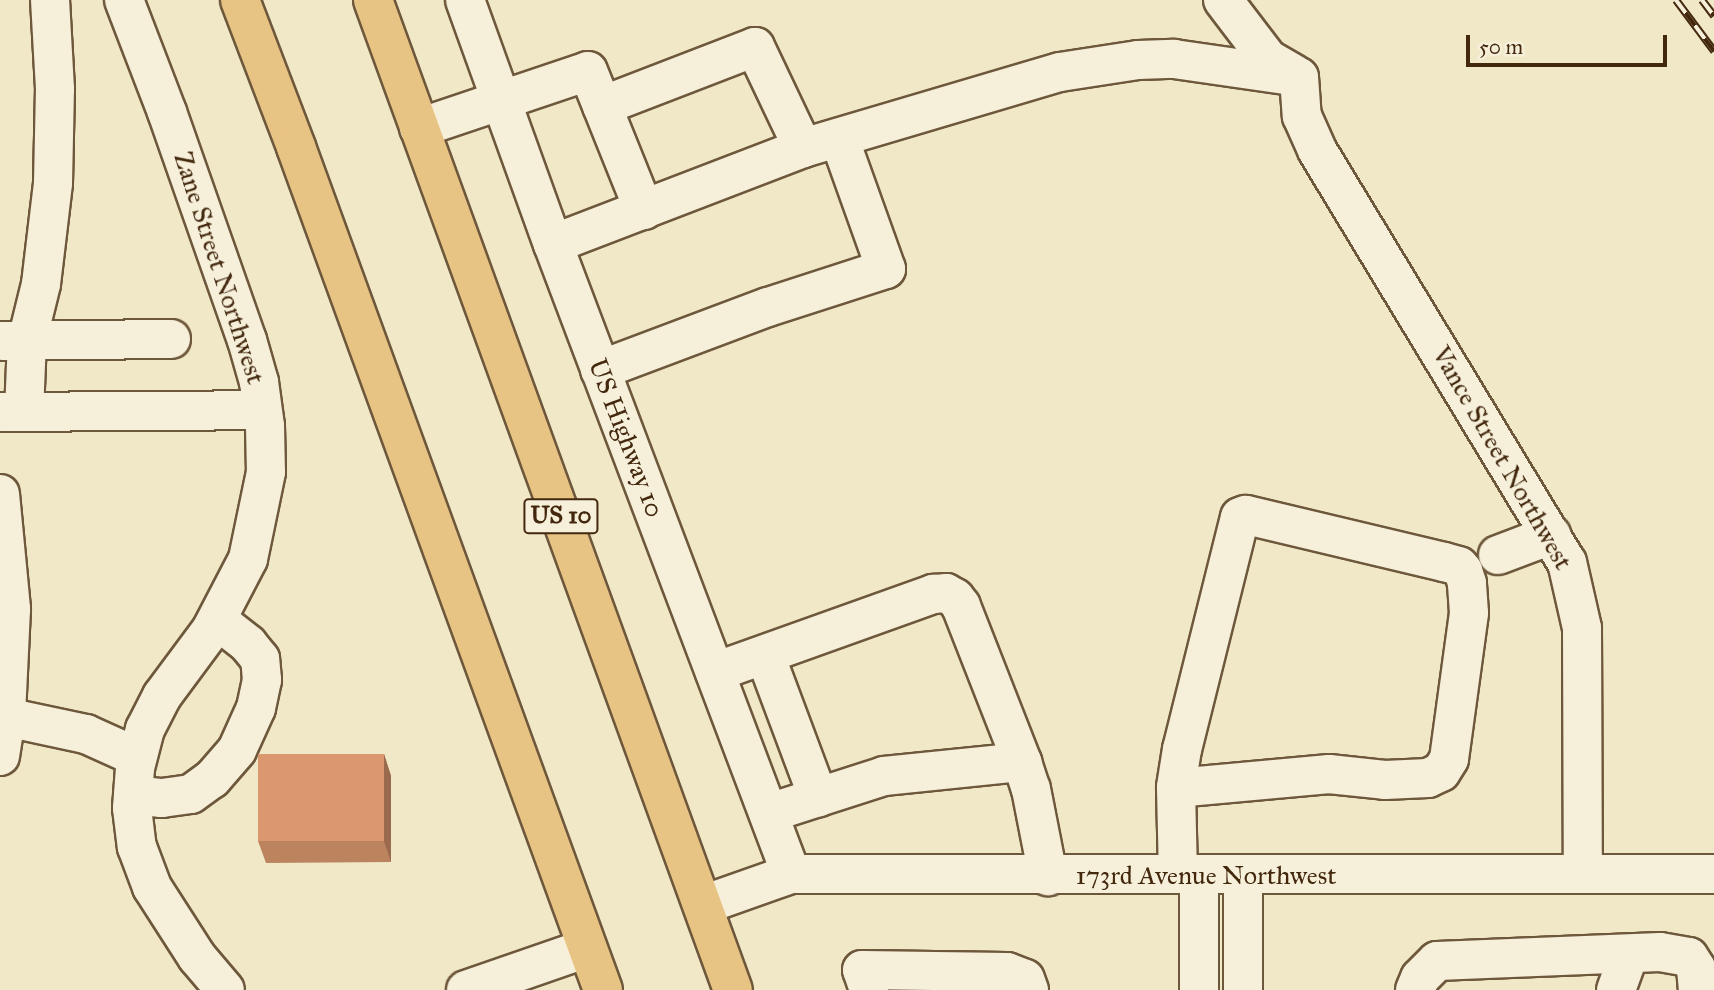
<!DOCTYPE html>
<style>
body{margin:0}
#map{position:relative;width:1714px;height:990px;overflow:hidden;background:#f1e8c8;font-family:"IM FELL Great Primer",serif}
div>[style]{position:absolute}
.roads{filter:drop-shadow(2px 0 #6e583c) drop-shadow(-2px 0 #6e583c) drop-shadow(0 2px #6e583c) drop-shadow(0 -2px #6e583c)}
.minor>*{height:38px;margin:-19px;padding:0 19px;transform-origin:19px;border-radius:19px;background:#f6f0db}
.highway>*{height:38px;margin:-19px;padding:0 19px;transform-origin:19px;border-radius:19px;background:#e8c484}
.rail>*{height:8px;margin-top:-4px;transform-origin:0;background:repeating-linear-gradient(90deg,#f6f0db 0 16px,#43280e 0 32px);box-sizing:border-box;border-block:2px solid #43280e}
.wall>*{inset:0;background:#bc835f}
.shaded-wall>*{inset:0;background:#996a4e}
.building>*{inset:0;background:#db986f;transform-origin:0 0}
span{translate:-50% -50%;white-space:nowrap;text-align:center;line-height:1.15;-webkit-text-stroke:6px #f6f0db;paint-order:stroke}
.shield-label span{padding:2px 5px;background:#f6f0db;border:2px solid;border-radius:5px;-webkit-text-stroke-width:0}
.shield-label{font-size:24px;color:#43280e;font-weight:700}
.street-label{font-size:26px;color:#43280e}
.scale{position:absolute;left:1466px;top:35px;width:201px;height:32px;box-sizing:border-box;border:4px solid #43280e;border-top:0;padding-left:9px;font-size:21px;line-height:24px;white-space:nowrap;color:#43280e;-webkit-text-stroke:5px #f6f0db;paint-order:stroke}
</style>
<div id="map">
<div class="roads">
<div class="minor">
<i style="left:124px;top:0;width:120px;rotate:69deg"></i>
<i style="left:167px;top:112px;width:242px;rotate:70.7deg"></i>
<i style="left:247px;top:340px;width:44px;rotate:74.1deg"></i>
<i style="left:259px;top:382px;width:44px;rotate:82.2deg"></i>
<i style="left:265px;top:426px;width:46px;rotate:88.8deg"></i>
<i style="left:266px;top:472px;width:89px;rotate:101.7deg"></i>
<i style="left:248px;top:559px;width:80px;rotate:117.5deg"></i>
<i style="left:211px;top:630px;width:82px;rotate:126.6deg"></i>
<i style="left:162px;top:696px;width:37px;rotate:117deg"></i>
<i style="left:145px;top:729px;width:40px;rotate:104.4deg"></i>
<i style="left:135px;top:768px;width:40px;rotate:94.3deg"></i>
<i style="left:132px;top:808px;width:39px;rotate:83deg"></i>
<i style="left:137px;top:847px;width:43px;rotate:69.4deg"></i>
<i style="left:152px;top:887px;width:83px;rotate:57.3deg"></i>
<i style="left:197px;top:957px;width:43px;rotate:49.7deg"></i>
<i style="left:465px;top:0;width:259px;rotate:70.2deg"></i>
<i style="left:553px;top:244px;width:673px;rotate:69.3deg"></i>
<i style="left:1223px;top:0;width:74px;rotate:52.7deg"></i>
<i style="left:1268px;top:59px;width:30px;rotate:30deg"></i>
<i style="left:1299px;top:77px;width:39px;rotate:86deg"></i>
<i style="left:1302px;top:116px;width:37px;rotate:66deg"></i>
<i style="left:1317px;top:150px;width:482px;rotate:58.8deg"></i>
<i style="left:1567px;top:562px;width:68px;rotate:77.2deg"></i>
<i style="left:1582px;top:628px;width:246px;rotate:89.8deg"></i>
<i style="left:602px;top:106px;width:164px;rotate:-21.1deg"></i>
<i style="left:755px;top:47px;width:112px;rotate:64.6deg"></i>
<i style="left:419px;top:128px;width:178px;rotate:-18.6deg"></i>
<i style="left:588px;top:71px;width:150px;rotate:68.1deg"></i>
<i style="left:553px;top:244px;width:268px;rotate:-21deg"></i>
<i style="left:803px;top:148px;width:268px;rotate:-16.5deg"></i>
<i style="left:1060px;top:72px;width:79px;rotate:-8.7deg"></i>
<i style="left:1138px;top:60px;width:36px;rotate:-2deg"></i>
<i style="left:1174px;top:59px;width:126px;rotate:8.2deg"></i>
<i style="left:2px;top:341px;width:169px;rotate:-0.7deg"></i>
<i style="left:600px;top:370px;width:179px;rotate:-20.6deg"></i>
<i style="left:768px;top:307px;width:124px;rotate:-17.9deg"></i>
<i style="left:886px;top:269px;width:139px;rotate:-109.7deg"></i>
<i style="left:0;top:412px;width:262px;rotate:-0.4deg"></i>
<i style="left:24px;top:412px;width:71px;rotate:-87.6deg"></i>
<i style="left:27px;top:341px;width:59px;rotate:-76.2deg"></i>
<i style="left:41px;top:284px;width:102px;rotate:-83.2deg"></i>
<i style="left:53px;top:183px;width:94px;rotate:-88.8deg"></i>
<i style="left:55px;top:89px;width:89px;rotate:-93.2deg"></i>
<i style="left:0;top:494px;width:116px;rotate:84.5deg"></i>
<i style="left:11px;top:609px;width:108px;rotate:92.7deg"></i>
<i style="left:1498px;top:555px;width:57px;rotate:-20.7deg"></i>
<i style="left:765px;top:655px;width:152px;rotate:69.5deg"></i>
<i style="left:715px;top:672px;width:232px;rotate:-19.7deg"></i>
<i style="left:933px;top:594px;width:13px;rotate:-4deg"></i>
<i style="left:946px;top:593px;width:10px;rotate:29deg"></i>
<i style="left:955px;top:598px;width:10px;rotate:53deg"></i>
<i style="left:961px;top:606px;width:168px;rotate:68.6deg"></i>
<i style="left:0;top:756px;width:39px;rotate:-81deg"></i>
<i style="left:6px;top:717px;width:82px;rotate:12deg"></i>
<i style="left:86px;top:734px;width:56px;rotate:24.3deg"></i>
<i style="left:1176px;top:788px;width:154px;rotate:-5.2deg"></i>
<i style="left:1329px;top:774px;width:56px;rotate:6.1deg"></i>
<i style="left:1385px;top:780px;width:43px;rotate:-2.7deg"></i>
<i style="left:1428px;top:778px;width:14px;rotate:-25deg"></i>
<i style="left:1441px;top:772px;width:15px;rotate:-58deg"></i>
<i style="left:1449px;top:759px;width:147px;rotate:-82.2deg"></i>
<i style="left:1469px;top:613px;width:30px;rotate:-94deg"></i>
<i style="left:1467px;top:583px;width:13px;rotate:-108deg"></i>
<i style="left:1463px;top:571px;width:6px;rotate:-129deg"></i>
<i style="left:1459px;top:566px;width:16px;rotate:-165deg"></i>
<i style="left:1444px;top:562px;width:204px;rotate:-166.6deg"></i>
<i style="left:1246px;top:515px;width:6px;rotate:162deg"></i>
<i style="left:1240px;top:517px;width:239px;rotate:104deg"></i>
<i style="left:1182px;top:749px;width:39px;rotate:99deg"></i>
<i style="left:1176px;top:788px;width:86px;rotate:88.7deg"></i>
<i style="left:133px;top:795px;width:29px;rotate:6deg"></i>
<i style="left:162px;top:798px;width:29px;rotate:-8deg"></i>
<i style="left:191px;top:794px;width:26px;rotate:-36deg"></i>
<i style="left:212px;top:779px;width:38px;rotate:-49deg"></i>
<i style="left:237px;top:750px;width:46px;rotate:-65.7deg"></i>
<i style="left:256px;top:708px;width:29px;rotate:-78deg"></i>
<i style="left:262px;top:680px;width:21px;rotate:-95deg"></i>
<i style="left:260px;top:659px;width:19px;rotate:-129deg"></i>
<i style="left:248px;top:644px;width:39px;rotate:-142deg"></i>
<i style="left:769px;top:813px;width:121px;rotate:-17.8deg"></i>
<i style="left:884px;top:776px;width:139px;rotate:-5.8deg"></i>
<i style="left:1022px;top:762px;width:28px;rotate:72deg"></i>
<i style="left:1031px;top:789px;width:89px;rotate:78.9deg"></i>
<i style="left:1199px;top:874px;width:116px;rotate:90deg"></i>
<i style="left:703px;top:905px;width:93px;rotate:-19.4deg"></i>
<i style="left:791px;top:874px;width:923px"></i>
<i style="left:466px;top:990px;width:128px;rotate:-19.1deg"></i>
<i style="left:869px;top:990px;width:21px;rotate:-109deg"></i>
<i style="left:862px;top:970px;width:145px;rotate:0.8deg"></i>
<i style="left:1007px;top:972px;width:19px;rotate:21deg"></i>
<i style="left:1025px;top:979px;width:12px;rotate:70deg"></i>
<i style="left:1243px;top:990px;width:114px;rotate:-90deg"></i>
<i style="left:1415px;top:990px;width:13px;rotate:-67deg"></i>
<i style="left:1420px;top:978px;width:24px;rotate:-45deg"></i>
<i style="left:1437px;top:961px;width:223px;rotate:-2.3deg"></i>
<i style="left:1660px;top:952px;width:29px;rotate:10deg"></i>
<i style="left:1689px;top:957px;width:13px;rotate:58deg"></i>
<i style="left:1696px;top:968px;width:22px;rotate:85deg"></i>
<i style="left:1616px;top:990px;width:37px;rotate:-70deg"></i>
</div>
<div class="highway">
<i style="left:240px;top:0;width:157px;rotate:69.1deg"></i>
<i style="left:296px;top:147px;width:897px;rotate:69.99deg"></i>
<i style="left:373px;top:0;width:1053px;rotate:70.02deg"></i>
</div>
</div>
<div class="rail">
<i style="left:1676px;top:0;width:64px;rotate:53.3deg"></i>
<i style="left:1702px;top:0;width:20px;rotate:53deg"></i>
</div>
<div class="wall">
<i style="clip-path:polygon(384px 754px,391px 776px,391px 862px,266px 863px,258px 841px)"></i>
</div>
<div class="shaded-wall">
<i style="clip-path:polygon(384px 754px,391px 776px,391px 862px,384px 841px)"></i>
</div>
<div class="building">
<i style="left:258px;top:754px;width:126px;height:87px"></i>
</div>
<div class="shield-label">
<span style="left:561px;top:516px">US 10</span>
</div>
<div class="street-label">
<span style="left:219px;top:268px;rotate:72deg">Zane Street Northwest</span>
<span style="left:626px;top:438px;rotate:69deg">US Highway 10</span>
<span style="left:1502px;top:458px;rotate:60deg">Vance Street Northwest</span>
<span style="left:1206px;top:876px">173rd Avenue Northwest</span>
</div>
<div class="scale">50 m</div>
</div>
